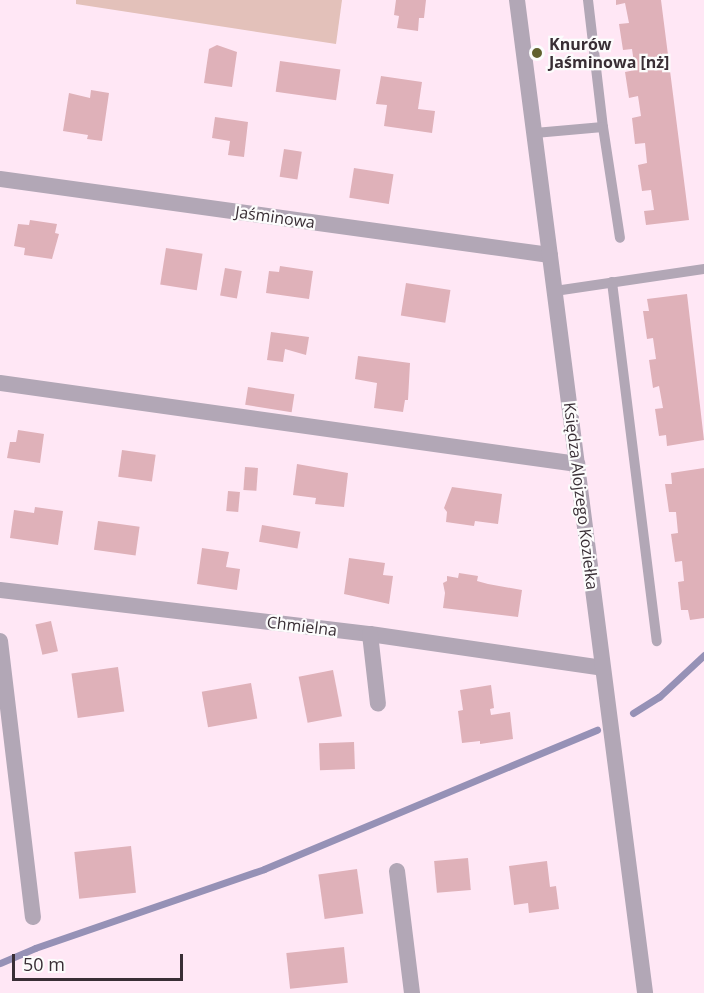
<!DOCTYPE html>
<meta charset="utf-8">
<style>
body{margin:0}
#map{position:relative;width:704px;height:993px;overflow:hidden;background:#ffe7f5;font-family:"Open Sans",sans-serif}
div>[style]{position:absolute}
.green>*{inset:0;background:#e3c1ba}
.stream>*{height:7px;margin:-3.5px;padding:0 3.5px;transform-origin:3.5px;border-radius:3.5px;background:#9691b6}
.building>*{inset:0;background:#dfb1b9;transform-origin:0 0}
.service>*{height:10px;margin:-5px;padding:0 5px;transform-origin:5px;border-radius:5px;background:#b2a7b6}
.minor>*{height:16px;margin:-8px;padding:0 8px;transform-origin:8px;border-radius:8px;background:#b2a7b6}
.tertiary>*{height:16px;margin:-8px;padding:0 8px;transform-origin:8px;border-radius:8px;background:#b2a7b6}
.dots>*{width:16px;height:16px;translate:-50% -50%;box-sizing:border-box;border:3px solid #fcfcfc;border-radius:50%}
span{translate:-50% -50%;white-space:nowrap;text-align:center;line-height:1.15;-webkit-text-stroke:4.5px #fcfcfc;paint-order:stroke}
.poi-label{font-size:16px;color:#392e35;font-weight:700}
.left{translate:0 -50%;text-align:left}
.street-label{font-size:16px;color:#392e35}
.scale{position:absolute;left:12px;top:954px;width:171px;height:27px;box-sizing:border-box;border:3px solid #392e35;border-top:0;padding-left:8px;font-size:18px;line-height:21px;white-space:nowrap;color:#392e35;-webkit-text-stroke:4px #fcfcfc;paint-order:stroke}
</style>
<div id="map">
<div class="green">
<i style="clip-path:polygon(76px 0,342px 0,336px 44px,76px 4px)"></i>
</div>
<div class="stream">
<i style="left:633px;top:713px;width:31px;rotate:-32deg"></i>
<i style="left:659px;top:697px;width:62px;rotate:-43deg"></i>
<i style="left:0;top:963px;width:38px;rotate:-23deg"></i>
<i style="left:35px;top:948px;width:242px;rotate:-19deg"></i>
<i style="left:264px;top:869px;width:361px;rotate:-22.7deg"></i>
</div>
<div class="building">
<i style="clip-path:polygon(396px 0,426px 0,424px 18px,419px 18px,418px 31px,397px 28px,399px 16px,394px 15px)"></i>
<i style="clip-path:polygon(616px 0,661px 0,689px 220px,646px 225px,644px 211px,654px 210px,651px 190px,642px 191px,638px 165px,647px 163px,645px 143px,635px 144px,632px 118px,641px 116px,638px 96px,629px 98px,625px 72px,635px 70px,632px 49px,623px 50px,619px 24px,629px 23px,625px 3px,616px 5px)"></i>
<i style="clip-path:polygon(217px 45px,237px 52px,232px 87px,204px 83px,209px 49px)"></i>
<i style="left:280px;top:61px;width:61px;height:31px;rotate:8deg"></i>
<i style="clip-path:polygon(381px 76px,422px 82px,418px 109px,435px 111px,432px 133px,384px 126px,387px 105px,376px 104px)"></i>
<i style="clip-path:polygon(91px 90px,109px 93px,102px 141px,87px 139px,88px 135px,63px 131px,69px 93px,90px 98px)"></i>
<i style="clip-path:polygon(215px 117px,248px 122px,244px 157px,228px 155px,230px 141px,212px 138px)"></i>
<i style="left:284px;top:149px;width:18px;height:28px;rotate:9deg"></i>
<i style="left:354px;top:168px;width:40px;height:30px;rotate:9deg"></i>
<i style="clip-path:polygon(30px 220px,57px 224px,55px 233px,59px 234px,52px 259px,24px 255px,25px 248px,14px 246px,18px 224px,29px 225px)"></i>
<i style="left:166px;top:248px;width:37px;height:37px;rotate:9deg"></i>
<i style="clip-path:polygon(280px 266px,313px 271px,309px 299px,266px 293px,269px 271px,279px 272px)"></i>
<i style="left:225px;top:268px;width:17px;height:28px;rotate:10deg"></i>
<i style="left:406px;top:283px;width:45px;height:33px;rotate:9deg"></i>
<i style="clip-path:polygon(687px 294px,704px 440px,667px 446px,666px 435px,659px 436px,655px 409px,663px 408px,659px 386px,653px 388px,649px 360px,656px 359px,653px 338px,647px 339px,643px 311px,649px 311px,647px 299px)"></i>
<i style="clip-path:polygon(271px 332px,309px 337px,306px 355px,285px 349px,283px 362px,267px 360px)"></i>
<i style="clip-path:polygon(358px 356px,410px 363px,408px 400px,405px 400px,403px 412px,374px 408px,377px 383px,355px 379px)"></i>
<i style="left:248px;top:387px;width:47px;height:18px;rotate:9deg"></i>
<i style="clip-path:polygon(18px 430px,44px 434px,40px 463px,7px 458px,10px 442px,16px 442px)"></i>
<i style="left:122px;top:450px;width:34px;height:27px;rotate:8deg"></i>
<i style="clip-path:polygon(297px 464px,348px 473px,344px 507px,315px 504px,316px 498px,293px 495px)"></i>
<i style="left:245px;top:467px;width:13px;height:23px;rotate:4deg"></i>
<i style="clip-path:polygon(704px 468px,704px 618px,690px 620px,688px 610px,681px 610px,678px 582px,684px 581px,682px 561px,675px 562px,671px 534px,678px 533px,676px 512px,669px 512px,665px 484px,672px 484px,671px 473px)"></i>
<i style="clip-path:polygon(452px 487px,502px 494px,498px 524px,475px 521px,474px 526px,446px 522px,447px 512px,444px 508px)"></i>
<i style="left:228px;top:491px;width:12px;height:20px;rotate:5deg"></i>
<i style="clip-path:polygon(35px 507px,63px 511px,58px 545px,10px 538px,14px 510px,34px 513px)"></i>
<i style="left:98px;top:521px;width:42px;height:29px;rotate:8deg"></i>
<i style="left:262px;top:525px;width:39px;height:17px;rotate:10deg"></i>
<i style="clip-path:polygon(202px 548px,229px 552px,226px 567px,240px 569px,237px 590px,197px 584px)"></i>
<i style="clip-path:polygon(349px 558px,385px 563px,383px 575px,393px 576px,389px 604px,344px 594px)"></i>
<i style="clip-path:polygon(459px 573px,478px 576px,477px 581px,488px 584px,522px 590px,518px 617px,443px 608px,445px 593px,443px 583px,447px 581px,447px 576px,458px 578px)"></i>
<i style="left:51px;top:621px;width:31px;height:16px;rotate:77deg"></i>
<i style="left:118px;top:667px;width:45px;height:47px;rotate:82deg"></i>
<i style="left:333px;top:670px;width:47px;height:35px;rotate:79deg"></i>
<i style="left:251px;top:683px;width:36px;height:50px;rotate:80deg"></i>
<i style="clip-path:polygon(491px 685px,494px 708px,490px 709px,491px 715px,510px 712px,513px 739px,480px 744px,480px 741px,462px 743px,458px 711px,463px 710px,460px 690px)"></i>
<i style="left:354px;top:742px;width:27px;height:35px;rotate:88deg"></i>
<i style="left:131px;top:846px;width:47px;height:57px;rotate:84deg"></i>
<i style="left:468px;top:858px;width:32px;height:34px;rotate:85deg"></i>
<i style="clip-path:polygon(547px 861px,550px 887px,556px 886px,559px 909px,529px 913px,528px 903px,514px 905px,509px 866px)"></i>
<i style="left:357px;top:869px;width:45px;height:39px;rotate:82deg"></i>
<i style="left:344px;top:947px;width:36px;height:58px;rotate:84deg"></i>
</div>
<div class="service">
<i style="left:588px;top:0;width:128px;rotate:83.3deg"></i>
<i style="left:535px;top:133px;width:68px;rotate:-5deg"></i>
<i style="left:603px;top:127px;width:112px;rotate:81.3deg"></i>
<i style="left:612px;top:282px;width:362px;rotate:82.9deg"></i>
<i style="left:555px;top:291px;width:151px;rotate:-8.4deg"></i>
</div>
<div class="minor">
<i style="left:0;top:179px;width:555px;rotate:7.87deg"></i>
<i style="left:0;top:383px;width:583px;rotate:7.99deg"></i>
<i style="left:0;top:590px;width:373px;rotate:6.8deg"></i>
<i style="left:370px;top:634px;width:235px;rotate:8.3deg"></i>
<i style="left:370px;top:634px;width:70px;rotate:83.5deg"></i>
<i style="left:0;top:641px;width:278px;rotate:83.2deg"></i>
<i style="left:397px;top:871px;width:123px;rotate:83deg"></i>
</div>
<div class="tertiary">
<i style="left:517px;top:0;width:1001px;rotate:82.65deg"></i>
</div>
<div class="dots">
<i style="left:537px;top:53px;background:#61612e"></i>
</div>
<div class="poi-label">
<span class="left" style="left:549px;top:53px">Knurów<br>Jaśminowa [nż]</span>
</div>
<div class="street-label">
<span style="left:275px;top:217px;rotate:8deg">Jaśminowa</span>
<span style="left:581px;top:496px;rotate:83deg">Księdza Alojzego Koziełka</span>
<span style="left:302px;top:626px;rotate:7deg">Chmielna</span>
</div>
<div class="scale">50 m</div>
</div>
